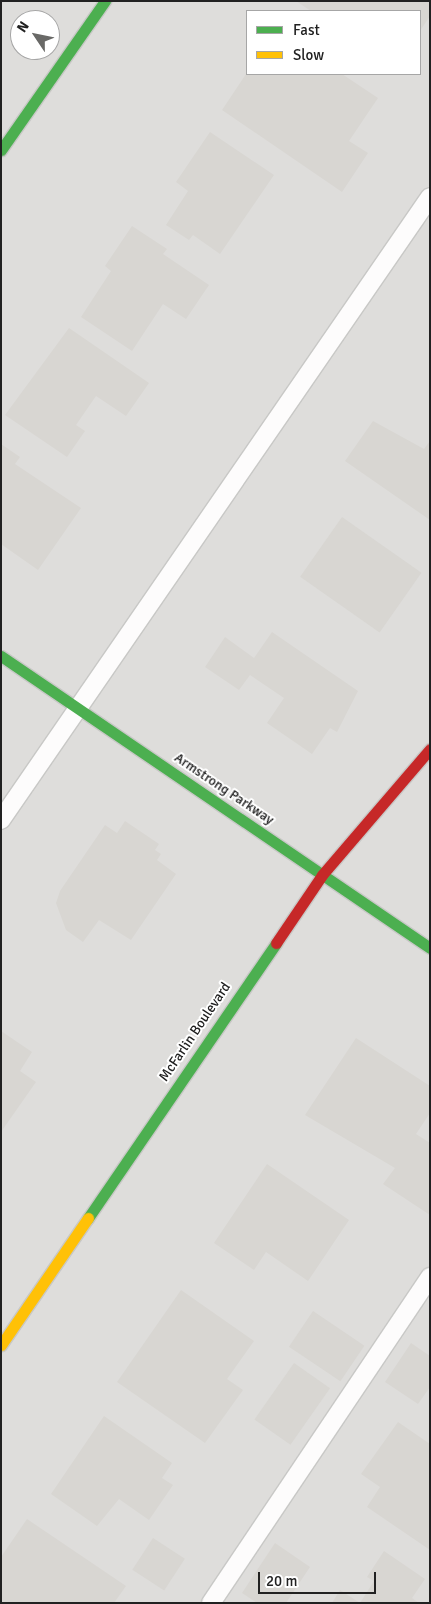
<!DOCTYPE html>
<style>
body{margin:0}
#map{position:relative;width:431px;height:1604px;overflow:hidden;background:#efeeea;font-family:Signika,sans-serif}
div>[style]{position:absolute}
.residential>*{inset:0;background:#dedddb}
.building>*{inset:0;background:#d8d6d2;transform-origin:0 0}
.roads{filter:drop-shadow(1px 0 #c8c8c6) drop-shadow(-1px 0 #c8c8c6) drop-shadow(0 1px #c8c8c6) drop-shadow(0 -1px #c8c8c6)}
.lane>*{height:18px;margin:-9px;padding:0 9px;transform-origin:9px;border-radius:9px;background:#fdfcfc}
.fast>*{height:11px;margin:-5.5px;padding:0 5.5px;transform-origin:5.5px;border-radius:5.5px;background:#4caf50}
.slow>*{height:11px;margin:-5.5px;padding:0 5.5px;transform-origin:5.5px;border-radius:5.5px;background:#ffc107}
.jam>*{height:11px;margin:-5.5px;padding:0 5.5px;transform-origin:5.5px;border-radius:5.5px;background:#c62828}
span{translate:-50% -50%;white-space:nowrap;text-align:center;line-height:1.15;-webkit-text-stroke:4px #fff;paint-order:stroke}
.street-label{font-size:14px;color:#212121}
.frame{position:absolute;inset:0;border:2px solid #212121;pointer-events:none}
.legend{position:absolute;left:246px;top:10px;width:175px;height:65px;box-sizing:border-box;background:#fff;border:1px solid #a6a6a6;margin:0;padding:6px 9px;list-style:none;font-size:15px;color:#212121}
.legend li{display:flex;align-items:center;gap:10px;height:25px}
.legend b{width:25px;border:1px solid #a6a6a6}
.north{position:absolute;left:10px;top:10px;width:50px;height:50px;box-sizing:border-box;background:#fff;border:1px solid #a6a6a6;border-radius:50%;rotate:304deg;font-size:14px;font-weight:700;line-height:20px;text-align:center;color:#212121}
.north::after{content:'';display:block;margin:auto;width:18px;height:22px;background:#696967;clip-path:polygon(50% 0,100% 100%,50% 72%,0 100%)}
.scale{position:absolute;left:258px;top:1572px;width:118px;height:22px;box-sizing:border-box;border:2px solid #212121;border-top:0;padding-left:6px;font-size:15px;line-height:18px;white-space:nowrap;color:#212121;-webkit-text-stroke:4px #fff;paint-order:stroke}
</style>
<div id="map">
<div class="residential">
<i style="clip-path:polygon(evenodd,1px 1px,430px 1px,430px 1603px,1px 1603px,1px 1px,247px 11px,420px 11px,420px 74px,247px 74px,247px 11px,1px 1px,20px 20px,50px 20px,50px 50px,20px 50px,20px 20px)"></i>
</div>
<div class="building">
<i style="clip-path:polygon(296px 1px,430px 1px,430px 16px,420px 31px,420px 11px,311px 11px)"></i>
<i style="clip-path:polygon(246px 74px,342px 74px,378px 98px,349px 141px,368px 153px,342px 192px,222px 110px)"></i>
<i style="clip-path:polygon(210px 132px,274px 175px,220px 254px,193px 235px,189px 240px,166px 225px,188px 191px,176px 182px)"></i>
<i style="clip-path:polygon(132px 226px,167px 249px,163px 254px,209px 285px,186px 319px,163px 304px,132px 351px,81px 317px,111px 271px,105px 266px)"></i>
<i style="clip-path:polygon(69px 328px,149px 383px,126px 416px,96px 396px,76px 425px,85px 431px,67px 457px,5px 415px)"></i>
<i style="clip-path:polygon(373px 421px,424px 449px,430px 441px,430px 520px,345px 461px)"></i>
<i style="clip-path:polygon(1px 444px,20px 457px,15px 464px,81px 508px,38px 570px,1px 544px)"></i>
<i style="left:342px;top:517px;width:97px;height:73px;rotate:35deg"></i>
<i style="clip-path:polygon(272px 632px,358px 691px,337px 732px,330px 728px,312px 754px,267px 723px,284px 698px,250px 675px,239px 690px,205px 667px,225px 637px,254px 658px)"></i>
<i style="clip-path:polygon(125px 821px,159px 844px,155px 850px,161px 854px,157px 860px,176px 874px,131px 940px,99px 920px,83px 942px,66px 930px,56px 903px,60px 891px,105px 825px,117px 833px)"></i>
<i style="clip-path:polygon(1px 1031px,32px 1052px,20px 1071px,36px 1082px,1px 1132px)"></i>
<i style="clip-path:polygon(356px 1038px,430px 1086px,430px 1113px,416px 1134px,430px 1143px,430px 1215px,383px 1184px,395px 1168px,305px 1115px)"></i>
<i style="clip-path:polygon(267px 1164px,349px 1220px,308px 1281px,266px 1252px,254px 1270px,214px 1243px)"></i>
<i style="clip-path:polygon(181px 1290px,254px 1341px,227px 1379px,243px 1390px,205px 1443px,117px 1382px)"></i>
<i style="left:313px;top:1311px;width:62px;height:43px;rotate:34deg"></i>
<i style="clip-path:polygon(411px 1343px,430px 1356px,430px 1387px,418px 1404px,385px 1382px)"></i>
<i style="left:294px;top:1363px;width:44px;height:69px;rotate:35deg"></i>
<i style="clip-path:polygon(104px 1416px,172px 1463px,162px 1478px,173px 1485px,149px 1520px,119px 1499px,97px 1526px,51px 1494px)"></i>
<i style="clip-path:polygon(398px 1422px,430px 1444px,430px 1550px,367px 1507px,380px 1487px,361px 1474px)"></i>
<i style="clip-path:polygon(27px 1519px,126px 1586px,114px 1603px,1px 1603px,1px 1557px)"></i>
<i style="left:153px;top:1538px;width:38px;height:38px;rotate:33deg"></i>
<i style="clip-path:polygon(275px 1543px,310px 1567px,286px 1603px,257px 1603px,242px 1593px)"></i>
<i style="clip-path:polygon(384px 1551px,425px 1579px,412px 1598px,419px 1603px,332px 1603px,340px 1590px,360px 1603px,374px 1581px,367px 1577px)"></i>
</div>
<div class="roads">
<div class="lane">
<i style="left:1px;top:820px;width:756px;rotate:-55.45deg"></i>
<i style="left:211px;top:1603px;width:393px;rotate:-56.1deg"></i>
</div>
<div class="fast">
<i style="left:1px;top:150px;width:182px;rotate:-55.1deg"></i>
<i style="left:1px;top:656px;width:519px;rotate:34.24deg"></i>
<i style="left:88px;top:1218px;width:333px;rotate:-55.6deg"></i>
</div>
<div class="slow">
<i style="left:1px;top:1345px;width:154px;rotate:-55.6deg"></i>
</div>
<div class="jam">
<i style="left:276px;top:943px;width:82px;rotate:-55.9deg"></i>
<i style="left:322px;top:875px;width:166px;rotate:-49.4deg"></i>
</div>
</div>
<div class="street-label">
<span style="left:224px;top:789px;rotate:34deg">Armstrong Parkway</span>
<span style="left:195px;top:1032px;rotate:-56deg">McFarlin Boulevard</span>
</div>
<div class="frame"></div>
<ul class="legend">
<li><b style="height:6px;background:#4caf50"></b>Fast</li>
<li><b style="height:6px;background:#ffc107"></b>Slow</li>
</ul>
<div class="north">N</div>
<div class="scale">20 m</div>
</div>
